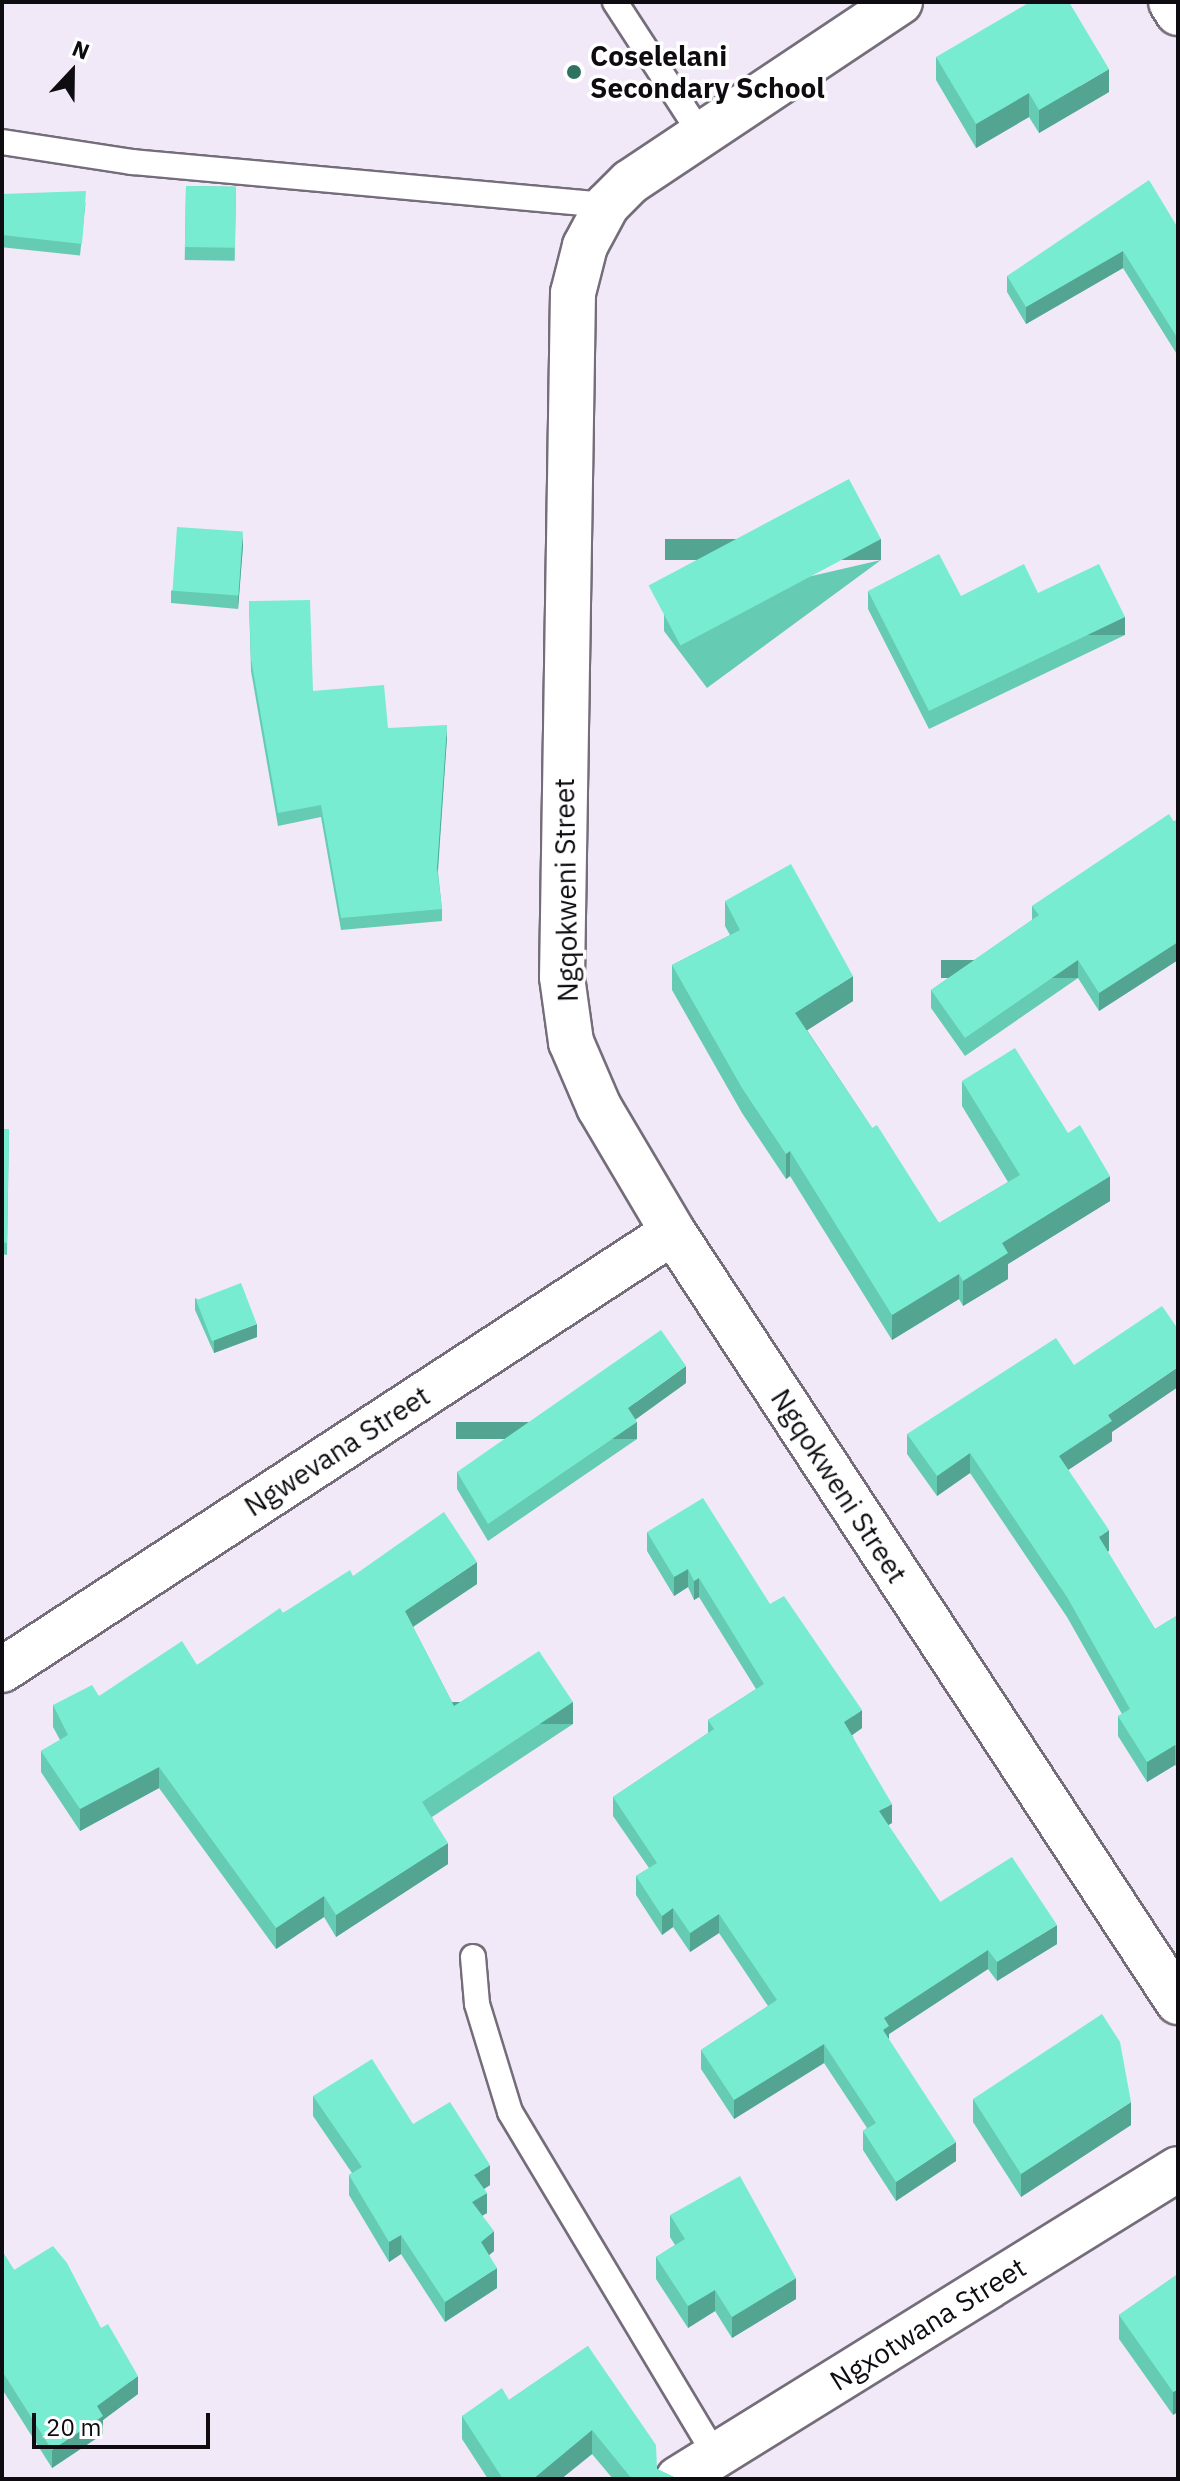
<!DOCTYPE html>
<style>
body{margin:0}
#map{position:relative;width:1180px;height:2481px;overflow:hidden;background:#f1e9f8;font-family:"IBM Plex Sans",sans-serif}
div>[style]{position:absolute}
.roads{filter:drop-shadow(2px 0 #756d7a) drop-shadow(-2px 0 #756d7a) drop-shadow(0 2px #756d7a) drop-shadow(0 -2px #756d7a)}
.service>*{height:24px;margin:-12px;padding:0 12px;transform-origin:12px;border-radius:12px;background:#fff}
.minor>*{height:44px;margin:-22px;padding:0 22px;transform-origin:22px;border-radius:22px;background:#fff}
.wall>*{inset:0;background:#66cbb3;transform-origin:0 0}
.shaded-wall>*{inset:0;background:#53a592;transform-origin:0 0}
.building>*{inset:0;background:#77ecd0;transform-origin:0 0}
.dots>*{width:22px;height:22px;translate:-50% -50%;box-sizing:border-box;border:4px solid #fff;border-radius:50%}
span{translate:-50% -50%;white-space:nowrap;text-align:center;line-height:1.15;-webkit-text-stroke:7px #fff;paint-order:stroke}
.poi-label{font-size:28px;color:#0f0c11;font-weight:700}
.left{translate:0 -50%;text-align:left}
.street-label{font-size:28px;color:#0f0c11}
.frame{position:absolute;inset:0;border:4px solid #0f0c11;pointer-events:none}
.north{position:absolute;left:32px;top:32px;width:80px;height:80px;-webkit-text-stroke:6px #fff;paint-order:stroke;rotate:22deg;font-size:22px;font-weight:700;line-height:32px;text-align:center;color:#0f0c11}
.north::after{content:'';display:block;margin:auto;width:28px;height:36px;background:#0f0c11;clip-path:polygon(50% 0,100% 100%,50% 72%,0 100%)}
.scale{position:absolute;left:32px;top:2413px;width:178px;height:36px;box-sizing:border-box;border:4px solid #0f0c11;border-top:0;padding-left:10px;font-size:24px;line-height:28px;white-space:nowrap;color:#0f0c11;-webkit-text-stroke:6px #fff;paint-order:stroke}
</style>
<div id="map">
<div class="roads">
<div class="service">
<i style="left:615px;top:2px;width:156px;rotate:57deg"></i>
<i style="left:2px;top:142px;width:132px;rotate:8.7deg"></i>
<i style="left:132px;top:162px;width:477px;rotate:5.2deg"></i>
<i style="left:473px;top:1957px;width:47px;rotate:85.1deg"></i>
<i style="left:477px;top:2004px;width:113px;rotate:73deg"></i>
<i style="left:510px;top:2112px;width:400px;rotate:59.1deg"></i>
</div>
<div class="minor">
<i style="left:900px;top:2px;width:324px;rotate:146.3deg"></i>
<i style="left:630px;top:182px;width:33px;rotate:135deg"></i>
<i style="left:607px;top:205px;width:47px;rotate:118.2deg"></i>
<i style="left:585px;top:246px;width:49px;rotate:104.3deg"></i>
<i style="left:573px;top:293px;width:684px;rotate:90.92deg"></i>
<i style="left:562px;top:977px;width:66px;rotate:82.1deg"></i>
<i style="left:571px;top:1042px;width:71px;rotate:66.7deg"></i>
<i style="left:599px;top:1107px;width:145px;rotate:59.4deg"></i>
<i style="left:673px;top:1232px;width:921px;rotate:56.74deg"></i>
<i style="left:1171px;top:2px;width:13px;rotate:58deg"></i>
<i style="left:2px;top:1670px;width:801px;rotate:-33.13deg"></i>
<i style="left:678px;top:2479px;width:588px;rotate:-31.8deg"></i>
</div>
</div>
<div class="wall">
<i style="clip-path:polygon(936px 57px,1109px 92px,1039px 133px,1029px 117px,976px 148px,936px 80px)"></i>
<i style="left:186px;top:186px;width:50px;height:74px;rotate:1deg"></i>
<i style="left:2px;top:194px;width:84px;height:53px;rotate:6deg"></i>
<i style="clip-path:polygon(1178px 228px,1178px 356px,1123px 268px,1026px 324px,1007px 292px,1007px 276px)"></i>
<i style="clip-path:polygon(243px 545px,238px 609px,171px 603px,171px 591px)"></i>
<i style="clip-path:polygon(881px 560px,707px 688px,664px 631px,664px 610px)"></i>
<i style="clip-path:polygon(868px 591px,961px 596px,1038px 593px,1125px 635px,929px 729px,868px 609px)"></i>
<i style="clip-path:polygon(249px 601px,313px 691px,388px 728px,447px 737px,438px 872px,442px 909px,442px 921px,341px 930px,321px 817px,278px 826px,251px 671px)"></i>
<i style="clip-path:polygon(1178px 819px,1178px 960px,1099px 1011px,1078px 978px,965px 1056px,931px 1008px,931px 990px,1032px 920px,1032px 906px)"></i>
<i style="clip-path:polygon(725px 901px,853px 1001px,807px 1030px,872px 1128px,939px 1223px,1008px 1182px,962px 1106px,962px 1081px,1110px 1201px,1008px 1264px,1008px 1279px,963px 1306px,959px 1299px,892px 1340px,790px 1176px,786px 1179px,742px 1113px,672px 990px,672px 965px,730px 935px,725px 926px)"></i>
<i style="clip-path:polygon(2px 1129px,9px 1129px,7px 1255px,2px 1254px)"></i>
<i style="clip-path:polygon(195px 1298px,257px 1337px,214px 1353px,195px 1310px)"></i>
<i style="clip-path:polygon(686px 1383px,635px 1419px,637px 1439px,488px 1541px,457px 1489px,457px 1472px)"></i>
<i style="clip-path:polygon(1112px 1432px,1112px 1441px,1068px 1470px,1109px 1551px,1107px 1551px,1155px 1629px,1178px 1615px,1178px 1768px,1175px 1765px,1147px 1782px,1118px 1736px,1118px 1716px,1122px 1714px,1067px 1617px,970px 1473px,937px 1496px,907px 1454px,907px 1434px)"></i>
<i style="clip-path:polygon(647px 1532px,770px 1604px,862px 1728px,852px 1735px,892px 1823px,888px 1825px,940px 1902px,1057px 1944px,997px 1981px,988px 1969px,889px 2034px,889px 2040px,956px 2161px,896px 2201px,863px 2150px,863px 2131px,867px 2128px,824px 2063px,734px 2119px,701px 2069px,701px 2050px,768px 2006px,719px 1933px,690px 1952px,673px 1927px,662px 1935px,636px 1895px,636px 1876px,649px 1868px,613px 1816px,613px 1797px,708px 1733px,708px 1720px,756px 1689px,699px 1597px,694px 1600px,688px 1587px,674px 1596px,647px 1551px)"></i>
<i style="clip-path:polygon(353px 1576px,477px 1584px,413px 1627px,454px 1706px,573px 1724px,432px 1817px,448px 1864px,336px 1937px,324px 1917px,276px 1949px,159px 1788px,80px 1831px,41px 1772px,41px 1751px,60px 1740px,53px 1727px,53px 1705px,99px 1696px,197px 1665px,283px 1613px)"></i>
<i style="clip-path:polygon(313px 2096px,413px 2124px,490px 2185px,484px 2189px,487px 2213px,482px 2215px,494px 2251px,489px 2255px,497px 2288px,445px 2322px,401px 2254px,389px 2262px,349px 2195px,349px 2175px,352px 2173px,313px 2116px)"></i>
<i style="clip-path:polygon(973px 2099px,1131px 2125px,1021px 2197px,973px 2122px)"></i>
<i style="clip-path:polygon(670px 2215px,796px 2299px,732px 2338px,715px 2311px,688px 2328px,656px 2279px,656px 2257px,675px 2245px,670px 2237px)"></i>
<i style="clip-path:polygon(2px 2251px,14px 2270px,101px 2328px,138px 2394px,103px 2420px,103px 2434px,52px 2468px,2px 2389px)"></i>
<i style="clip-path:polygon(1178px 2274px,1173px 2415px,1119px 2339px,1119px 2315px)"></i>
<i style="clip-path:polygon(588px 2346px,657px 2469px,678px 2479px,613px 2479px,592px 2454px,561px 2479px,488px 2479px,462px 2439px,462px 2416px,509px 2400px)"></i>
</div>
<div class="shaded-wall">
<i style="clip-path:polygon(1109px 69px,1109px 92px,1039px 133px,1039px 110px)"></i>
<i style="clip-path:polygon(1029px 93px,1029px 117px,976px 148px,976px 124px)"></i>
<i style="clip-path:polygon(1123px 251px,1123px 268px,1026px 324px,1026px 307px)"></i>
<i style="clip-path:polygon(243px 532px,243px 545px,238px 609px,238px 597px)"></i>
<i style="left:881px;top:539px;width:21px;height:216px;rotate:90deg"></i>
<i style="left:1125px;top:617px;width:18px;height:217px;rotate:90deg"></i>
<i style="clip-path:polygon(447px 725px,447px 737px,437px 880px,437px 868px)"></i>
<i style="clip-path:polygon(1178px 942px,1178px 960px,1099px 1011px,1099px 993px)"></i>
<i style="left:1078px;top:960px;width:18px;height:137px;rotate:90deg"></i>
<i style="clip-path:polygon(853px 976px,853px 1001px,795px 1038px,795px 1013px)"></i>
<i style="clip-path:polygon(790px 1151px,790px 1176px,786px 1179px,786px 1154px)"></i>
<i style="clip-path:polygon(1110px 1176px,1110px 1201px,1008px 1264px,1008px 1279px,963px 1306px,963px 1281px,1002px 1243px)"></i>
<i style="clip-path:polygon(959px 1274px,959px 1299px,892px 1340px,892px 1315px)"></i>
<i style="clip-path:polygon(257px 1324px,257px 1337px,214px 1353px,214px 1340px)"></i>
<i style="clip-path:polygon(686px 1366px,686px 1383px,628px 1425px,628px 1408px)"></i>
<i style="clip-path:polygon(1178px 1367px,1178px 1387px,1112px 1432px,1112px 1441px,1059px 1476px,1059px 1456px,1108px 1415px)"></i>
<i style="left:637px;top:1422px;width:17px;height:181px;rotate:90deg"></i>
<i style="clip-path:polygon(970px 1453px,970px 1473px,937px 1496px,937px 1476px)"></i>
<i style="clip-path:polygon(1109px 1530px,1109px 1551px,1099px 1557px,1099px 1537px)"></i>
<i style="clip-path:polygon(477px 1562px,477px 1584px,405px 1632px,405px 1611px)"></i>
<i style="clip-path:polygon(688px 1569px,688px 1587px,674px 1596px,674px 1577px)"></i>
<i style="clip-path:polygon(699px 1578px,699px 1597px,694px 1600px,694px 1581px)"></i>
<i style="left:573px;top:1702px;width:22px;height:181px;rotate:90deg"></i>
<i style="clip-path:polygon(862px 1710px,862px 1728px,844px 1741px,844px 1722px)"></i>
<i style="clip-path:polygon(1175px 1745px,1175px 1765px,1147px 1782px,1147px 1762px)"></i>
<i style="clip-path:polygon(159px 1767px,159px 1788px,80px 1831px,80px 1809px)"></i>
<i style="clip-path:polygon(892px 1804px,892px 1823px,879px 1830px,879px 1811px)"></i>
<i style="clip-path:polygon(448px 1843px,448px 1864px,336px 1937px,336px 1915px)"></i>
<i style="clip-path:polygon(324px 1896px,324px 1917px,276px 1949px,276px 1928px)"></i>
<i style="clip-path:polygon(673px 1908px,673px 1927px,662px 1935px,662px 1916px)"></i>
<i style="clip-path:polygon(719px 1914px,719px 1933px,690px 1952px,690px 1933px)"></i>
<i style="clip-path:polygon(1057px 1925px,1057px 1944px,997px 1981px,997px 1962px)"></i>
<i style="clip-path:polygon(988px 1950px,988px 1969px,889px 2034px,889px 2045px,883px 2049px,884px 2018px)"></i>
<i style="clip-path:polygon(824px 2044px,824px 2063px,734px 2119px,734px 2100px)"></i>
<i style="clip-path:polygon(1131px 2102px,1131px 2125px,1021px 2197px,1021px 2174px)"></i>
<i style="clip-path:polygon(956px 2142px,956px 2161px,896px 2201px,896px 2182px)"></i>
<i style="clip-path:polygon(490px 2165px,490px 2185px,474px 2195px,474px 2175px)"></i>
<i style="clip-path:polygon(487px 2193px,487px 2213px,472px 2222px,472px 2202px)"></i>
<i style="clip-path:polygon(494px 2231px,494px 2251px,481px 2262px,481px 2242px)"></i>
<i style="clip-path:polygon(401px 2235px,401px 2254px,389px 2262px,389px 2242px)"></i>
<i style="clip-path:polygon(497px 2268px,497px 2288px,445px 2322px,445px 2302px)"></i>
<i style="clip-path:polygon(796px 2278px,796px 2299px,732px 2338px,732px 2317px)"></i>
<i style="clip-path:polygon(715px 2290px,715px 2311px,688px 2328px,688px 2306px)"></i>
<i style="clip-path:polygon(138px 2376px,138px 2394px,103px 2420px,103px 2434px,52px 2468px,52px 2450px,97px 2406px)"></i>
<i style="clip-path:polygon(1178px 2389px,1178px 2412px,1173px 2415px,1173px 2392px)"></i>
<i style="clip-path:polygon(592px 2430px,592px 2454px,561px 2479px,533px 2479px)"></i>
</div>
<div class="building">
<i style="clip-path:polygon(1030px 2px,1069px 2px,1109px 69px,1039px 110px,1029px 93px,976px 124px,936px 57px)"></i>
<i style="clip-path:polygon(1149px 180px,1178px 228px,1178px 339px,1123px 251px,1026px 307px,1007px 276px)"></i>
<i style="left:186px;top:186px;width:50px;height:61px;rotate:1deg"></i>
<i style="clip-path:polygon(86px 191px,82px 244px,2px 235px,2px 194px)"></i>
<i style="left:849px;top:479px;width:68px;height:227px;rotate:62deg"></i>
<i style="left:177px;top:527px;width:66px;height:64px;rotate:4deg"></i>
<i style="clip-path:polygon(939px 554px,961px 596px,1024px 564px,1038px 593px,1099px 564px,1125px 617px,929px 711px,868px 591px)"></i>
<i style="clip-path:polygon(310px 600px,313px 691px,384px 685px,388px 728px,447px 725px,437px 868px,442px 909px,341px 918px,321px 805px,278px 813px,251px 659px,249px 601px)"></i>
<i style="clip-path:polygon(1169px 814px,1174px 822px,1178px 819px,1178px 942px,1099px 993px,1078px 960px,965px 1038px,931px 990px,1039px 915px,1032px 906px)"></i>
<i style="clip-path:polygon(791px 864px,853px 976px,795px 1013px,872px 1128px,877px 1125px,939px 1223px,1020px 1175px,962px 1081px,1015px 1048px,1068px 1133px,1080px 1125px,1110px 1176px,1002px 1243px,1008px 1253px,963px 1281px,959px 1274px,892px 1315px,790px 1151px,786px 1154px,742px 1088px,672px 965px,740px 930px,725px 901px)"></i>
<i style="clip-path:polygon(2px 1129px,9px 1129px,7px 1243px,2px 1242px)"></i>
<i style="left:241px;top:1283px;width:44px;height:48px;rotate:69deg"></i>
<i style="clip-path:polygon(1162px 1306px,1178px 1329px,1178px 1367px,1108px 1415px,1112px 1421px,1059px 1456px,1109px 1530px,1099px 1537px,1155px 1629px,1178px 1615px,1178px 1748px,1175px 1745px,1147px 1762px,1118px 1716px,1130px 1709px,1067px 1597px,970px 1453px,937px 1476px,907px 1434px,1056px 1338px,1074px 1365px)"></i>
<i style="clip-path:polygon(661px 1330px,686px 1366px,628px 1408px,637px 1422px,488px 1524px,457px 1472px)"></i>
<i style="clip-path:polygon(703px 1498px,770px 1604px,784px 1596px,862px 1710px,844px 1722px,892px 1804px,879px 1811px,940px 1902px,1012px 1857px,1057px 1925px,997px 1962px,988px 1950px,884px 2018px,889px 2026px,883px 2030px,956px 2142px,896px 2182px,863px 2131px,876px 2123px,824px 2044px,734px 2100px,701px 2050px,777px 2000px,719px 1914px,690px 1933px,673px 1908px,662px 1916px,636px 1876px,657px 1863px,613px 1797px,714px 1729px,708px 1720px,764px 1684px,699px 1578px,694px 1581px,688px 1569px,674px 1577px,647px 1532px)"></i>
<i style="clip-path:polygon(444px 1512px,477px 1562px,405px 1611px,454px 1706px,539px 1651px,573px 1702px,422px 1802px,448px 1843px,336px 1915px,324px 1896px,276px 1928px,159px 1767px,80px 1809px,41px 1751px,68px 1735px,53px 1705px,92px 1685px,99px 1696px,182px 1641px,197px 1665px,280px 1608px,283px 1613px,350px 1570px,353px 1576px)"></i>
<i style="clip-path:polygon(1102px 2014px,1120px 2042px,1131px 2102px,1021px 2174px,973px 2099px)"></i>
<i style="clip-path:polygon(372px 2059px,413px 2124px,450px 2102px,490px 2165px,474px 2175px,487px 2193px,472px 2202px,494px 2231px,481px 2242px,497px 2268px,445px 2302px,401px 2235px,389px 2242px,349px 2175px,362px 2167px,313px 2096px)"></i>
<i style="clip-path:polygon(740px 2176px,796px 2278px,732px 2317px,715px 2290px,688px 2306px,656px 2257px,685px 2239px,670px 2215px)"></i>
<i style="clip-path:polygon(53px 2246px,67px 2263px,101px 2328px,108px 2324px,138px 2376px,97px 2406px,103px 2416px,52px 2450px,2px 2371px,2px 2251px,14px 2270px)"></i>
<i style="clip-path:polygon(1178px 2274px,1178px 2389px,1173px 2392px,1119px 2315px)"></i>
<i style="clip-path:polygon(588px 2346px,656px 2445px,657px 2469px,678px 2479px,632px 2479px,592px 2430px,533px 2479px,503px 2479px,462px 2416px,502px 2388px,509px 2400px)"></i>
</div>
<div class="dots">
<i style="left:574px;top:72px;background:#307262"></i>
</div>
<div class="poi-label">
<span class="left" style="left:590px;top:72px">Coselelani<br>Secondary School</span>
</div>
<div class="street-label">
<span style="left:566px;top:890px;rotate:-91deg">Ngqokweni Street</span>
<span style="left:337px;top:1451px;rotate:-33deg">Ngwevana Street</span>
<span style="left:839px;top:1486px;rotate:57deg">Ngqokweni Street</span>
<span style="left:928px;top:2324px;rotate:-32deg">Ngxotwana Street</span>
</div>
<div class="frame"></div>
<div class="north">N</div>
<div class="scale">20 m</div>
</div>
